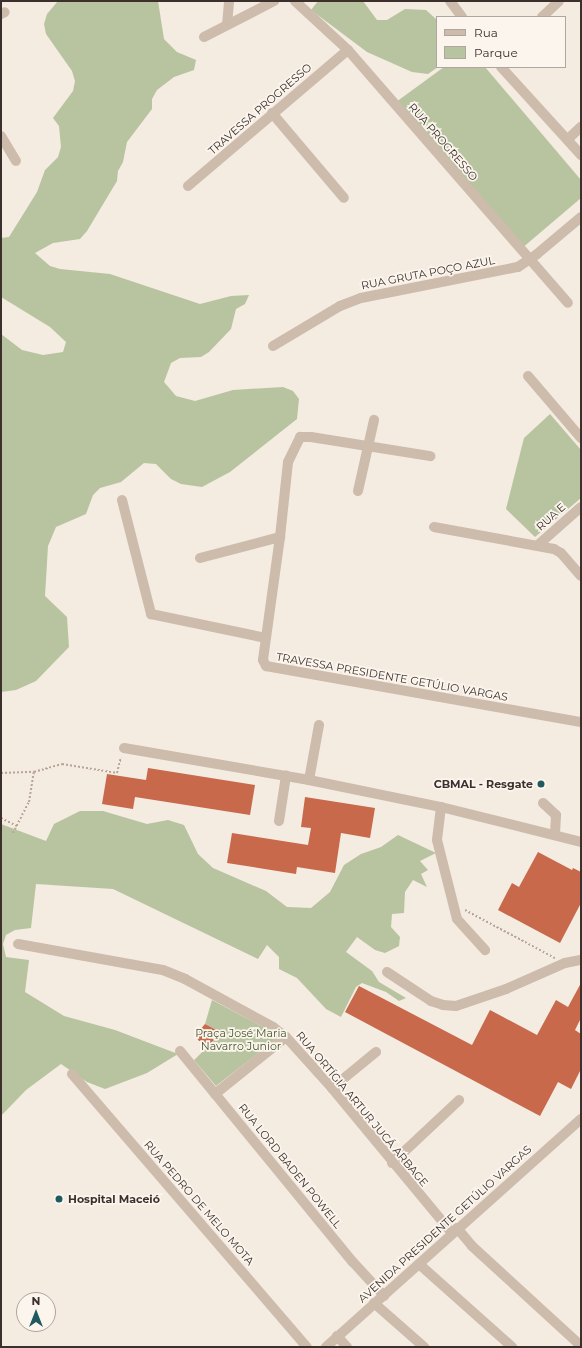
<!DOCTYPE html>
<meta charset="utf-8">
<style>
body{margin:0}
#map{position:relative;width:582px;height:1348px;overflow:hidden;background:#f4ebe1;font-family:Montserrat,sans-serif}
div>[style]{position:absolute}
.green>*{inset:0;background:#b8c4a0}
.building>*{inset:0;background:#c8694b}
.path>*{height:2px;margin-top:-1px;transform-origin:0;background:repeating-linear-gradient(90deg,#b9a596 0 2px,transparent 0 4px)}
.minor>*{height:10px;margin:-5px;padding:0 5px;transform-origin:5px;border-radius:5px;background:#cdbbac}
.dots>*{width:11px;height:11px;translate:-50% -50%;box-sizing:border-box;border:2px solid #fbf5ee;border-radius:50%}
span{translate:-50% -50%;white-space:nowrap;text-align:center;line-height:1.15;-webkit-text-stroke:3.5px #fbf5ee;paint-order:stroke}
.street-label{font-size:11px;color:#3b302b}
.poi-label{font-size:11px;color:#3b302b;font-weight:700}
.right{translate:-100% -50%;text-align:right}
.left{translate:0 -50%;text-align:left}
.park-label{font-size:11px;color:#4a5a2e}
.frame{position:absolute;inset:0;border:2px solid #3b302b;pointer-events:none}
.legend{position:absolute;left:436px;top:16px;width:130px;height:52px;box-sizing:border-box;background:#fbf5ee;border:1px solid #aea6a0;margin:0;padding:5px 7px;list-style:none;font-size:12px;color:#3b302b}
.legend li{display:flex;align-items:center;gap:8px;height:20px}
.legend b{width:20px;border:1px solid #aea6a0}
.north{position:absolute;left:16px;top:1292px;width:40px;height:40px;box-sizing:border-box;background:#fbf5ee;border:1px solid #aea6a0;border-radius:50%;rotate:0deg;font-size:11px;font-weight:700;line-height:16px;text-align:center;color:#3b302b}
.north::after{content:'';display:block;margin:auto;width:14px;height:18px;background:#1f5a5e;clip-path:polygon(50% 0,100% 100%,50% 72%,0 100%)}
</style>
<div id="map">
<div class="green">
<i style="clip-path:polygon(58px 1px,158px 1px,164px 39px,177px 52px,196px 60px,194px 70px,174px 77px,157px 90px,152px 99px,152px 109px,127px 142px,123px 162px,118px 171px,117px 181px,87px 231px,80px 239px,53px 243px,35px 253px,50px 266px,60px 269px,110px 274px,200px 304px,231px 296px,249px 295px,245px 304px,236px 309px,231px 329px,209px 352px,201px 357px,180px 358px,171px 363px,164px 382px,176px 396px,195px 401px,233px 390px,283px 387px,293px 391px,299px 399px,297px 419px,230px 472px,202px 487px,181px 484px,171px 479px,156px 464px,144px 463px,121px 482px,100px 488px,93px 495px,86px 514px,56px 527px,48px 546px,45px 596px,67px 617px,69px 647px,36px 681px,16px 690px,1px 692px,1px 334px,22px 350px,43px 355px,63px 352px,66px 342px,50px 327px,1px 297px,1px 238px,9px 237px,37px 192px,45px 170px,58px 157px,61px 147px,59px 126px,53px 118px,73px 91px,75px 81px,72px 71px,46px 34px,44px 24px,47px 14px)"></i>
<i style="clip-path:polygon(318px 1px,363px 1px,377px 20px,387px 20px,405px 9px,426px 10px,437px 20px,438px 67px,428px 74px,412px 72px,367px 52px,311px 10px)"></i>
<i style="clip-path:polygon(444px 67px,485px 67px,581px 180px,581px 198px,521px 249px,392px 105px)"></i>
<i style="clip-path:polygon(550px 414px,581px 450px,581px 498px,535px 537px,506px 509px,524px 438px)"></i>
<i style="clip-path:polygon(80px 811px,103px 811px,147px 824px,168px 820px,184px 825px,198px 854px,213px 868px,266px 891px,287px 907px,311px 908px,330px 892px,344px 865px,361px 854px,381px 847px,398px 835px,436px 853px,420px 861px,428px 870px,421px 874px,427px 887px,413px 880px,405px 892px,404px 913px,392px 914px,391px 927px,400px 937px,399px 946px,385px 953px,375px 950px,357px 937px,346px 952px,372px 971px,379px 982px,406px 998px,399px 1001px,386px 992px,362px 983px,356px 987px,341px 1017px,326px 1009px,297px 978px,279px 969px,279px 957px,267px 945px,258px 959px,113px 889px,36px 884px,31px 928px,15px 930px,6px 935px,3px 944px,6px 957px,29px 960px,25px 992px,64px 1016px,115px 1030px,178px 1054px,147px 1073px,105px 1089px,87px 1082px,61px 1064px,26px 1090px,1px 1116px,1px 824px,46px 841px,54px 824px)"></i>
<i style="clip-path:polygon(212px 1000px,280px 1036px,216px 1086px,194px 1060px,222px 1033px,205px 1024px)"></i>
</div>
<div class="building">
<i style="clip-path:polygon(148px 768px,255px 785px,250px 815px,135px 797px,133px 809px,102px 804px,107px 774px,146px 780px)"></i>
<i style="clip-path:polygon(305px 797px,375px 808px,370px 838px,341px 833px,335px 873px,297px 867px,296px 874px,227px 863px,232px 833px,308px 845px,311px 828px,301px 827px)"></i>
<i style="clip-path:polygon(538px 852px,572px 870px,573px 868px,581px 872px,581px 903px,560px 943px,498px 910px,512px 883px,519px 887px)"></i>
<i style="clip-path:polygon(581px 983px,581px 1018px,575px 1030px,581px 1034px,581px 1069px,571px 1089px,558px 1082px,540px 1116px,345px 1012px,359px 986px,472px 1045px,490px 1010px,537px 1035px,556px 1000px,568px 1007px)"></i>
<i style="clip-path:polygon(205px 1024px,222px 1033px,205px 1048px,195px 1036px)"></i>
</div>
<div class="path">
<i style="left:1px;top:773px;width:33px;rotate:-2deg"></i>
<i style="left:34px;top:772px;width:29px;rotate:-16deg"></i>
<i style="left:62px;top:764px;width:56px;rotate:9.3deg"></i>
<i style="left:117px;top:773px;width:16px;rotate:-76deg"></i>
<i style="left:1px;top:818px;width:18px;rotate:27deg"></i>
<i style="left:13px;top:833px;width:35px;rotate:-63deg"></i>
<i style="left:29px;top:802px;width:30px;rotate:-81deg"></i>
<i style="left:465px;top:910px;width:102px;rotate:28.1deg"></i>
</div>
<div class="minor">
<i style="left:295px;top:1px;width:72px;rotate:42.8deg"></i>
<i style="left:348px;top:50px;width:335px;rotate:49deg"></i>
<i style="left:450px;top:1px;width:20px;rotate:53deg"></i>
<i style="left:1px;top:14px;width:4px;rotate:-27deg"></i>
<i style="left:542px;top:17px;width:23px;rotate:-43deg"></i>
<i style="left:227px;top:25px;width:24px;rotate:-85deg"></i>
<i style="left:204px;top:37px;width:79px;rotate:-27.2deg"></i>
<i style="left:501px;top:67px;width:119px;rotate:47.7deg"></i>
<i style="left:272px;top:113px;width:111px;rotate:49.7deg"></i>
<i style="left:1px;top:136px;width:29px;rotate:59deg"></i>
<i style="left:568px;top:139px;width:18px;rotate:-43deg"></i>
<i style="left:188px;top:186px;width:210px;rotate:-40.4deg"></i>
<i style="left:273px;top:346px;width:78px;rotate:-30.8deg"></i>
<i style="left:340px;top:306px;width:22px;rotate:-21deg"></i>
<i style="left:361px;top:298px;width:160px;rotate:-11.2deg"></i>
<i style="left:518px;top:267px;width:23px;rotate:-34deg"></i>
<i style="left:537px;top:254px;width:57px;rotate:-40.1deg"></i>
<i style="left:528px;top:376px;width:82px;rotate:49.5deg"></i>
<i style="left:358px;top:491px;width:73px;rotate:-77.3deg"></i>
<i style="left:122px;top:500px;width:118px;rotate:75.7deg"></i>
<i style="left:151px;top:614px;width:117px;rotate:11.8deg"></i>
<i style="left:434px;top:527px;width:122px;rotate:10.4deg"></i>
<i style="left:554px;top:549px;width:8px;rotate:30deg"></i>
<i style="left:561px;top:553px;width:30px;rotate:49deg"></i>
<i style="left:280px;top:537px;width:75px;rotate:-83.9deg"></i>
<i style="left:288px;top:462px;width:28px;rotate:-64deg"></i>
<i style="left:300px;top:437px;width:11px"></i>
<i style="left:311px;top:437px;width:121px;rotate:9.1deg"></i>
<i style="left:538px;top:545px;width:57px;rotate:-41.5deg"></i>
<i style="left:200px;top:558px;width:83px;rotate:-14.7deg"></i>
<i style="left:280px;top:537px;width:124px;rotate:97.9deg"></i>
<i style="left:263px;top:660px;width:7px;rotate:63deg"></i>
<i style="left:266px;top:666px;width:320px;rotate:10.1deg"></i>
<i style="left:124px;top:748px;width:188px;rotate:9.8deg"></i>
<i style="left:309px;top:780px;width:135px;rotate:11.6deg"></i>
<i style="left:441px;top:807px;width:144px;rotate:14deg"></i>
<i style="left:309px;top:780px;width:56px;rotate:-79.7deg"></i>
<i style="left:543px;top:803px;width:18px;rotate:43deg"></i>
<i style="left:556px;top:815px;width:20px;rotate:93deg"></i>
<i style="left:441px;top:807px;width:33px;rotate:97deg"></i>
<i style="left:437px;top:840px;width:81px;rotate:75.8deg"></i>
<i style="left:457px;top:919px;width:42px;rotate:47.9deg"></i>
<i style="left:279px;top:821px;width:46px;rotate:-81.2deg"></i>
<i style="left:18px;top:944px;width:147px;rotate:10.2deg"></i>
<i style="left:163px;top:970px;width:24px;rotate:22deg"></i>
<i style="left:185px;top:979px;width:100px;rotate:28.6deg"></i>
<i style="left:273px;top:1027px;width:16px;rotate:38deg"></i>
<i style="left:286px;top:1037px;width:69px;rotate:48deg"></i>
<i style="left:332px;top:1088px;width:188px;rotate:50.4deg"></i>
<i style="left:387px;top:972px;width:53px;rotate:33.4deg"></i>
<i style="left:431px;top:1001px;width:13px;rotate:18deg"></i>
<i style="left:443px;top:1005px;width:13px;rotate:4deg"></i>
<i style="left:456px;top:1006px;width:53px;rotate:-18.8deg"></i>
<i style="left:506px;top:989px;width:64px;rotate:-23.8deg"></i>
<i style="left:565px;top:963px;width:16px;rotate:-11deg"></i>
<i style="left:180px;top:1051px;width:273px;rotate:50.7deg"></i>
<i style="left:353px;top:1262px;width:46px;rotate:47.6deg"></i>
<i style="left:72px;top:1074px;width:360px;rotate:49.3deg"></i>
<i style="left:332px;top:1088px;width:57px;rotate:-39.3deg"></i>
<i style="left:215px;top:1094px;width:91px;rotate:-38.8deg"></i>
<i style="left:392px;top:1163px;width:92px;rotate:-43.2deg"></i>
<i style="left:457px;top:1228px;width:23px;rotate:50deg"></i>
<i style="left:472px;top:1246px;width:148px;rotate:42.5deg"></i>
<i style="left:419px;top:1264px;width:125px;rotate:41.7deg"></i>
<i style="left:374px;top:1303px;width:67px;rotate:41.3deg"></i>
<i style="left:337px;top:1336px;width:15px;rotate:48deg"></i>
<i style="left:326px;top:1347px;width:342px;rotate:-41.8deg"></i>
</div>
<div class="dots">
<i style="left:541px;top:784px;background:#1f5a5e"></i>
<i style="left:59px;top:1199px;background:#1f5a5e"></i>
</div>
<div class="street-label">
<span style="left:260px;top:109px;rotate:-41deg">TRAVESSA PROGRESSO</span>
<span style="left:443px;top:142px;rotate:49deg">RUA PROGRESSO</span>
<span style="left:428px;top:273px;rotate:-11deg">RUA GRUTA POÇO AZUL</span>
<span style="left:551px;top:517px;rotate:-42deg">RUA E</span>
<span style="left:392px;top:677px;rotate:10deg">TRAVESSA PRESIDENTE GETÚLIO VARGAS</span>
<span style="left:362px;top:1109px;rotate:50deg">RUA ORTÍGIA ARTUR JUCÁ ARBAGE</span>
<span style="left:290px;top:1166px;rotate:51deg">RUA LORD BADEN POWELL</span>
<span style="left:199px;top:1203px;rotate:49deg">RUA PEDRO DE MELO MOTA</span>
<span style="left:445px;top:1224px;rotate:-42deg">AVENIDA PRESIDENTE GETÚLIO VARGAS</span>
</div>
<div class="poi-label">
<span class="right" style="left:533px;top:784px">CBMAL - Resgate</span>
<span class="left" style="left:68px;top:1199px">Hospital Maceió</span>
</div>
<div class="park-label">
<span style="left:241px;top:1040px">Praça José Maria<br>Navarro Junior</span>
</div>
<div class="frame"></div>
<ul class="legend">
<li><b style="height:5px;background:#cdbbac"></b>Rua</li>
<li><b style="height:11px;background:#b8c4a0"></b>Parque</li>
</ul>
<div class="north">N</div>
</div>
